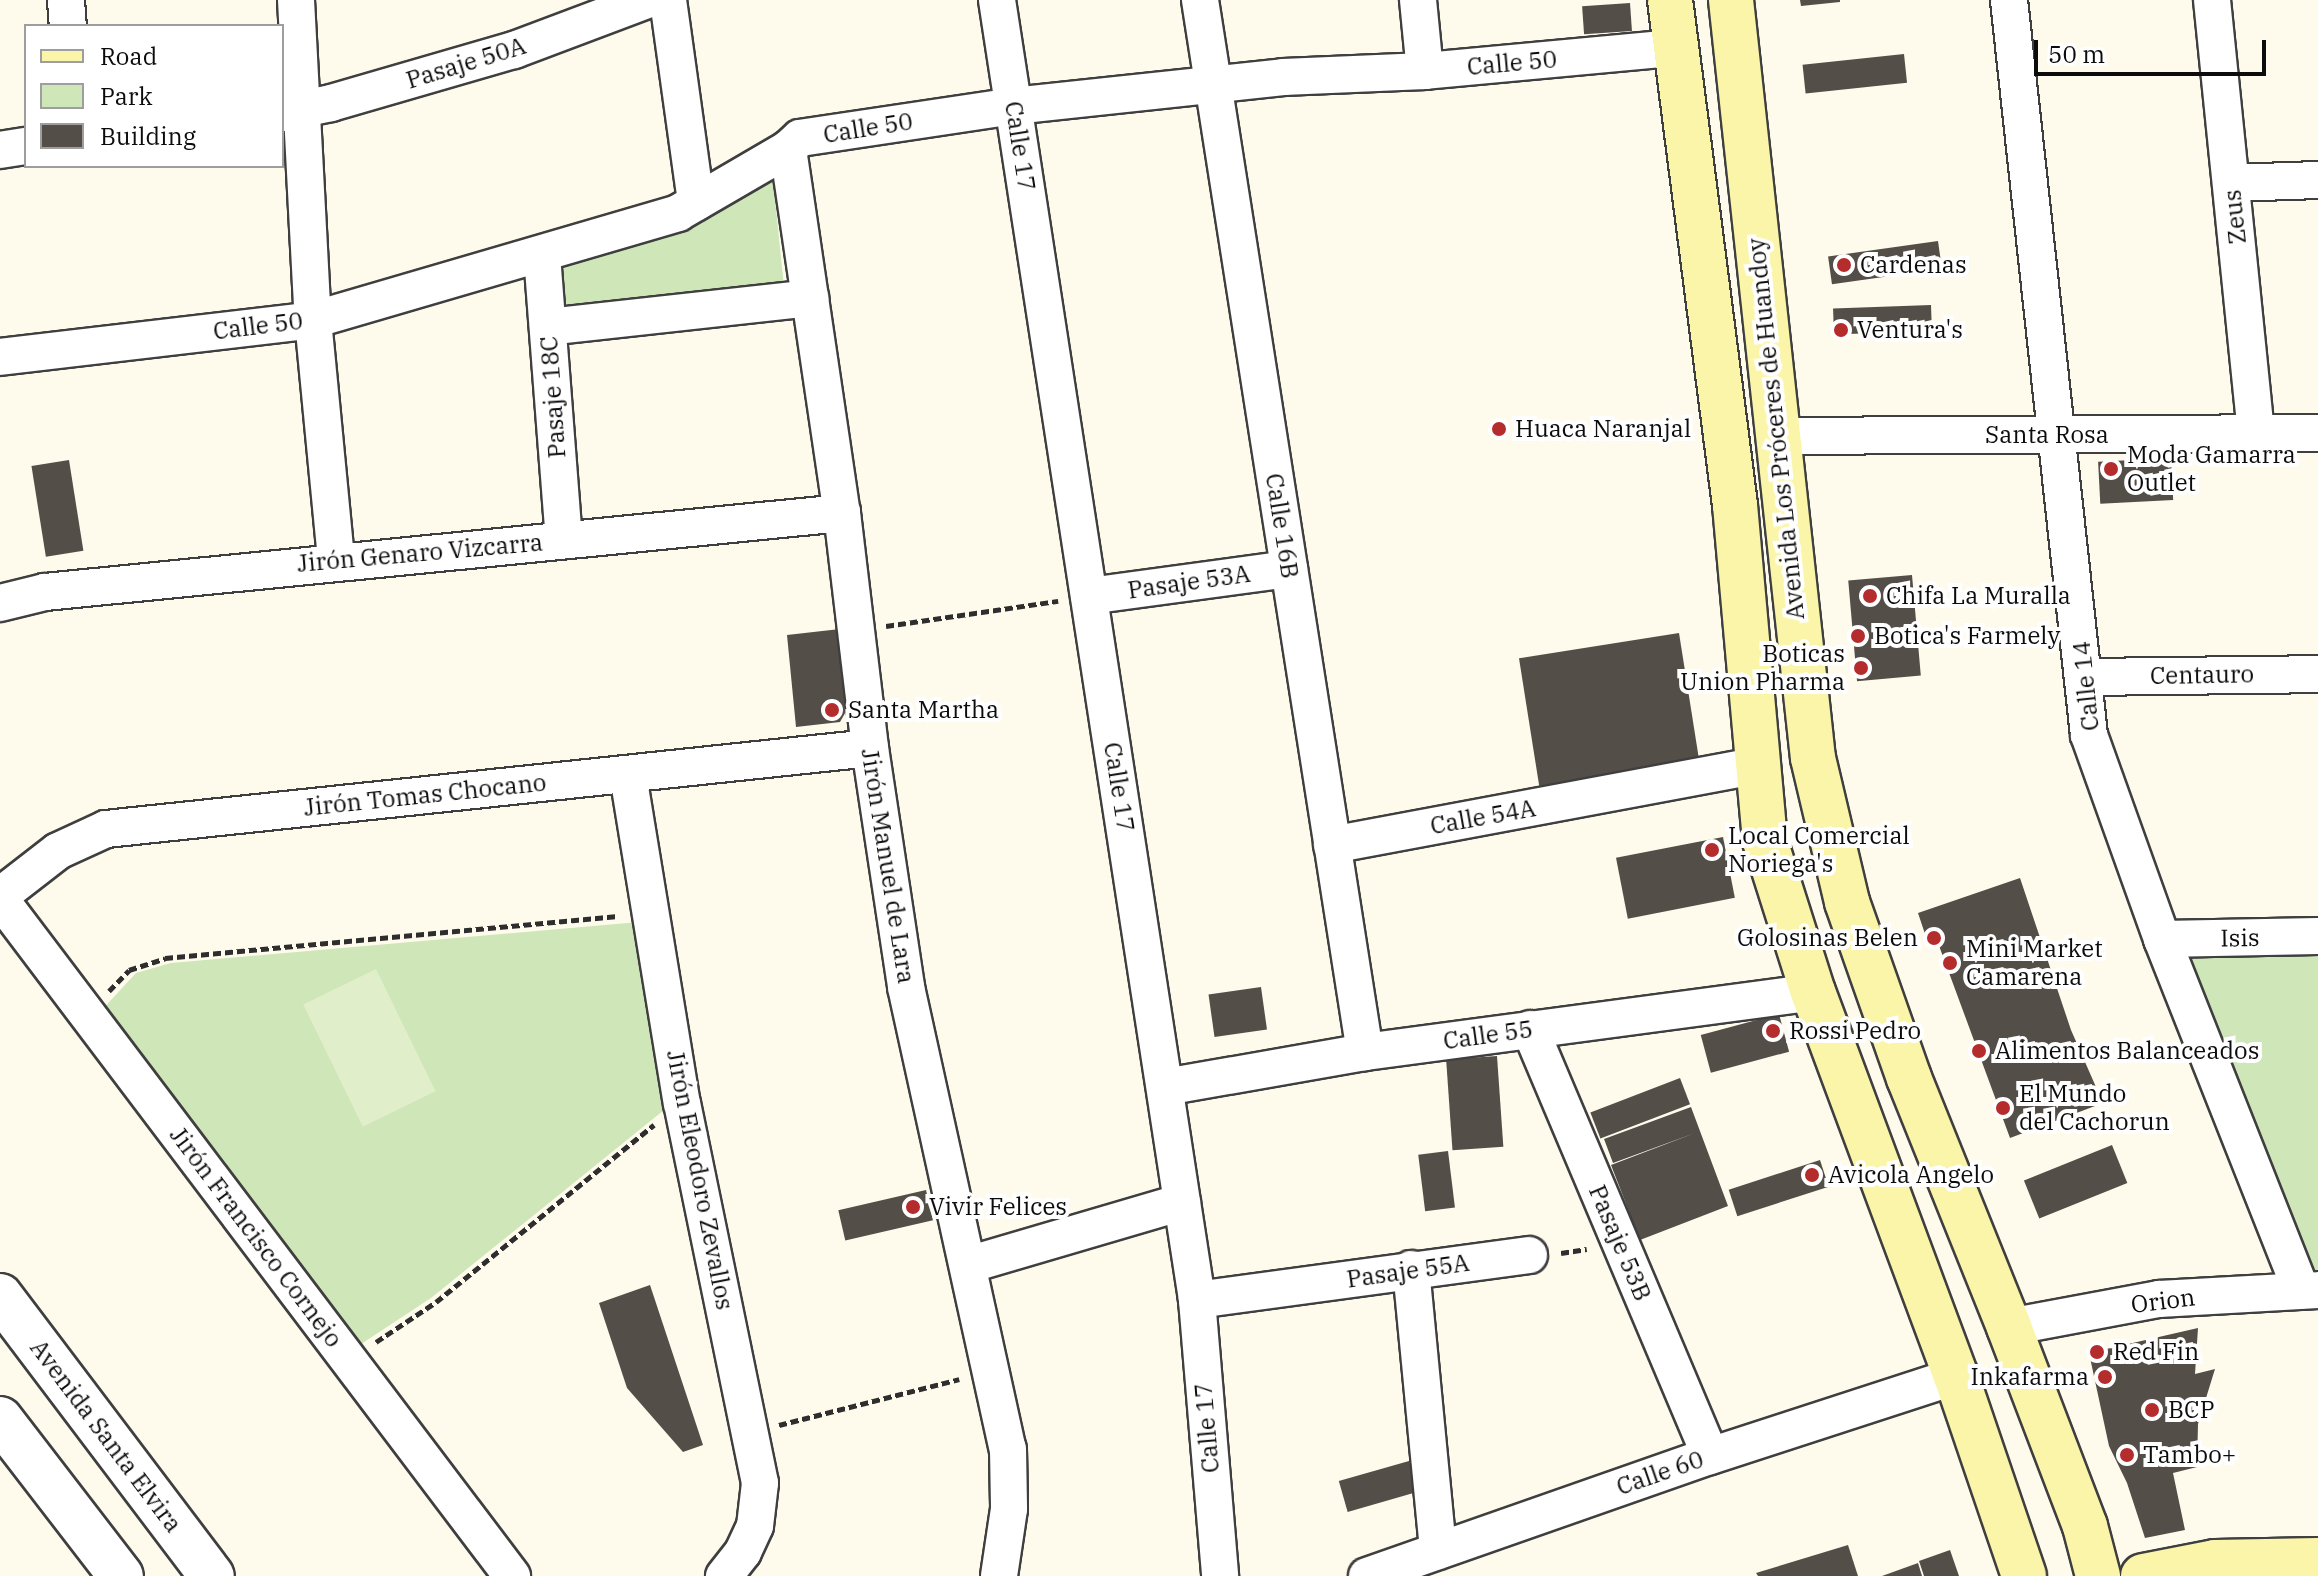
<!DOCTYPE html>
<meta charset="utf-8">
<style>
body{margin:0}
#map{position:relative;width:2318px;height:1576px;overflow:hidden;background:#fefbec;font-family:"IBM Plex Serif",serif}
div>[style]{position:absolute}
.green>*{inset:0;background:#cee6b8}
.pitch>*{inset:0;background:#e0eec9;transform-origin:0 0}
.building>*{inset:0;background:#544e49;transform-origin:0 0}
.path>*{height:5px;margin-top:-2.5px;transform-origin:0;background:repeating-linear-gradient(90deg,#2e2e2e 0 8px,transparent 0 12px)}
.roads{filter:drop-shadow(2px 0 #3f3f3f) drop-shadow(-2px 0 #3f3f3f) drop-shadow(0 2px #3f3f3f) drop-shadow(0 -2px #3f3f3f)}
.minor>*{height:36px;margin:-18px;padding:0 18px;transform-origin:18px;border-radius:18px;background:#fff}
.tertiary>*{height:44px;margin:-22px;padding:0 22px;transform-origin:22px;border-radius:22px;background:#fff}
.secondary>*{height:44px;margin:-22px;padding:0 22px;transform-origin:22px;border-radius:22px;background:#fbf5aa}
.dots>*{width:22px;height:22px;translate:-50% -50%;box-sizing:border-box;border:4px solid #fff;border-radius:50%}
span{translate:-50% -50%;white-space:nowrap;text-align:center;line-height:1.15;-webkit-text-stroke:8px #fff;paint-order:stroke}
.street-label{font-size:24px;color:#0c0c0c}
.poi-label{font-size:24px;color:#0c0c0c}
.left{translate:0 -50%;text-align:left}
.right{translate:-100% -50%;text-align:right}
.legend{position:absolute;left:24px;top:24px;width:260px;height:144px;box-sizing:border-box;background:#fff;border:2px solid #9e9e9e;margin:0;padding:10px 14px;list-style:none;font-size:24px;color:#0c0c0c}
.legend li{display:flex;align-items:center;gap:16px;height:40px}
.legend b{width:40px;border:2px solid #9e9e9e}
.scale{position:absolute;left:2034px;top:40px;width:232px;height:36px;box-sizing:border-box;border:4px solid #0c0c0c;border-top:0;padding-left:10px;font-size:24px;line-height:28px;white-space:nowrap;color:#0c0c0c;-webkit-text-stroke:6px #fff;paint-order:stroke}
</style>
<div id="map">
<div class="green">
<i style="clip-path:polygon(772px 170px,784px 287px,564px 315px,554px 267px)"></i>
<i style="clip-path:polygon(639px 922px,669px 1106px,431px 1298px,349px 1352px,99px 1013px,136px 973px,171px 963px)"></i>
<i style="clip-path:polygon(2186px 950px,2318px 950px,2318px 1277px,2311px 1277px)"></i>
</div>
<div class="pitch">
<i style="left:376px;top:969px;width:136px;height:81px;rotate:64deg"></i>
</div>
<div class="building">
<i style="clip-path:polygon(1800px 0,1840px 0,1840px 2px,1801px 6px)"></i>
<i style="left:1630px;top:3px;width:28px;height:48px;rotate:86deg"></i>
<i style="left:1904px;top:54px;width:29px;height:102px;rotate:84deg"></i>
<i style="left:1938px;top:241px;width:28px;height:111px;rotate:82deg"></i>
<i style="left:1931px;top:305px;width:26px;height:98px;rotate:88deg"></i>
<i style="left:2171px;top:458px;width:42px;height:73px;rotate:87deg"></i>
<i style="left:69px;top:460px;width:92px;height:38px;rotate:81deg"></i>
<i style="left:1912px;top:575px;width:101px;height:64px;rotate:85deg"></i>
<i style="clip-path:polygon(840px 629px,848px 708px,840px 722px,796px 727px,787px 635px)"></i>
<i style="left:1679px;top:633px;width:129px;height:162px;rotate:81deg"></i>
<i style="left:1723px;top:837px;width:62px;height:109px;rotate:79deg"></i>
<i style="clip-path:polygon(2020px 878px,2071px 1030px,2103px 1103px,2010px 1138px,1938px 943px,1929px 946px,1918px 913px)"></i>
<i style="left:1261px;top:987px;width:43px;height:53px;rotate:82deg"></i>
<i style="left:1779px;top:1014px;width:39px;height:81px;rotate:75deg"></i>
<i style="left:1497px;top:1056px;width:91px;height:51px;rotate:86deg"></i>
<i style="left:1680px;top:1078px;width:28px;height:96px;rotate:69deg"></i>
<i style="clip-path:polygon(1691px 1107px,1728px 1206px,1640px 1240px,1611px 1165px,1695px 1133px,1613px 1163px,1604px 1139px)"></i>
<i style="left:2112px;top:1145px;width:41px;height:95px;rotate:68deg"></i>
<i style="left:1448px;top:1151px;width:57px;height:30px;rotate:83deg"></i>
<i style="left:1820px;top:1160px;width:28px;height:96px;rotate:72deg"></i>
<i style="left:926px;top:1190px;width:31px;height:90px;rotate:77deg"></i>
<i style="clip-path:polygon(650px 1285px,703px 1445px,683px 1452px,627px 1388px,599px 1303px)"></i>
<i style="clip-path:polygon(2198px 1328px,2195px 1374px,2215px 1369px,2198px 1424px,2197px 1467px,2173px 1473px,2185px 1530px,2145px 1538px,2127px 1483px,2109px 1446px,2089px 1353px)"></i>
<i style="left:1409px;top:1461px;width:32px;height:73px;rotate:74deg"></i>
<i style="clip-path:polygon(1848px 1545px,1858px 1576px,1758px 1576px,1756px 1573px)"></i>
<i style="clip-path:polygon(1950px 1550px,1959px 1576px,1924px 1576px,1919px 1561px)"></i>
<i style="clip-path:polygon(1918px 1563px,1922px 1576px,1882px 1576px)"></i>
</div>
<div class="path">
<i style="left:886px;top:626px;width:174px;rotate:-8.3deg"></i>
<i style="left:109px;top:991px;width:29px;rotate:-46deg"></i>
<i style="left:129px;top:970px;width:38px;rotate:-18deg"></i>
<i style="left:165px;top:958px;width:455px;rotate:-5.3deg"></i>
<i style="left:1561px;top:1253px;width:26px;rotate:-9deg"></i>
<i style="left:376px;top:1342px;width:72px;rotate:-33.7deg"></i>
<i style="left:436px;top:1302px;width:281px;rotate:-39.1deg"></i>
<i style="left:779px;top:1425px;width:186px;rotate:-14.3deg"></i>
</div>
<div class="roads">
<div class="minor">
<i style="left:66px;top:0;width:26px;rotate:86deg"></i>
<i style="left:296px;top:0;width:320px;rotate:87deg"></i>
<i style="left:313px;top:320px;width:242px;rotate:84.5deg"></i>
<i style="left:668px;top:0;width:204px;rotate:82.1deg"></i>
<i style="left:997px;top:0;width:1315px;rotate:81.25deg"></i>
<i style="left:1197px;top:1300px;width:277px;rotate:85.2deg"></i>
<i style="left:1200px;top:0;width:1065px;rotate:81.09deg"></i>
<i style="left:1418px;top:0;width:71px;rotate:84.4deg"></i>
<i style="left:2009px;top:0;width:739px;rotate:83.79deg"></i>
<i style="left:2089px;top:735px;width:217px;rotate:70.3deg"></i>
<i style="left:2162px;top:939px;width:378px;rotate:68.4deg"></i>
<i style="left:2212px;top:0;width:435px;rotate:84.2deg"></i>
<i style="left:282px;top:113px;width:50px;rotate:-11.5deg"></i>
<i style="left:331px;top:103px;width:191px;rotate:-16.2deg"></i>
<i style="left:514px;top:50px;width:142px;rotate:-20.6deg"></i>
<i style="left:788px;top:149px;width:368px;rotate:81.6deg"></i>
<i style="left:842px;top:513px;width:237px;rotate:83.2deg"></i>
<i style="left:870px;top:748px;width:242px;rotate:81.4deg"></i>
<i style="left:906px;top:987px;width:473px;rotate:77.6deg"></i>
<i style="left:1008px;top:1449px;width:60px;rotate:89deg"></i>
<i style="left:1009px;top:1509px;width:68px;rotate:98.5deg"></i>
<i style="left:0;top:150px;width:26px;rotate:-9deg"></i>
<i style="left:2232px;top:183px;width:86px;rotate:-2deg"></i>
<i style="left:542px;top:255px;width:286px;rotate:85.6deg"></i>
<i style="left:548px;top:327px;width:264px;rotate:-6.3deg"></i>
<i style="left:0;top:357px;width:315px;rotate:-6.7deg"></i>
<i style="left:313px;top:320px;width:380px;rotate:-16.3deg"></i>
<i style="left:678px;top:213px;width:127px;rotate:-30.2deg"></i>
<i style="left:788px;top:149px;width:16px;rotate:-43deg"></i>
<i style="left:800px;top:138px;width:215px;rotate:-8.5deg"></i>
<i style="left:1013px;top:106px;width:272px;rotate:-6.1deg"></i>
<i style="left:1283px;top:77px;width:142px;rotate:-2.4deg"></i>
<i style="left:1425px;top:71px;width:251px;rotate:-5.3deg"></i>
<i style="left:1776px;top:436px;width:542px;rotate:-0.32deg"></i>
<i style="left:1089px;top:596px;width:202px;rotate:-7.7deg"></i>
<i style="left:0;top:603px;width:46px;rotate:-13.7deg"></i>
<i style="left:45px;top:592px;width:801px;rotate:-5.66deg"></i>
<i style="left:2085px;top:677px;width:233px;rotate:-0.7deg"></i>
<i style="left:628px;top:775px;width:332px;rotate:80.7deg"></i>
<i style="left:682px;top:1103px;width:388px;rotate:78.4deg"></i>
<i style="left:760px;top:1483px;width:43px;rotate:96.6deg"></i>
<i style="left:755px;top:1526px;width:29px;rotate:115deg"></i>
<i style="left:743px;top:1552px;width:31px;rotate:128deg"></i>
<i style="left:1332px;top:845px;width:436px;rotate:-10.6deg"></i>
<i style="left:0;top:896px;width:73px;rotate:-37.8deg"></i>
<i style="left:58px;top:851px;width:53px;rotate:-24.6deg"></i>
<i style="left:106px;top:829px;width:768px;rotate:-6.05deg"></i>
<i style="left:0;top:899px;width:849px;rotate:52.9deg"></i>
<i style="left:2162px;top:939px;width:156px;rotate:-1.1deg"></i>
<i style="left:1530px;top:1029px;width:463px;rotate:67.1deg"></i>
<i style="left:1165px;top:1087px;width:203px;rotate:-9.9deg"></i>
<i style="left:1365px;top:1052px;width:452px;rotate:-7.6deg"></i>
<i style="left:968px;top:1265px;width:223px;rotate:-16.4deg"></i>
<i style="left:1411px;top:1269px;width:283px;rotate:84.5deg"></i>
<i style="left:1197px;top:1300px;width:335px;rotate:-7.7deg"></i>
<i style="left:2009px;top:1327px;width:153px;rotate:-10.6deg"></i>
<i style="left:2159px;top:1299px;width:159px;rotate:-3.2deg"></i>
<i style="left:1367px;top:1576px;width:363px;rotate:-19.3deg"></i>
<i style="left:1710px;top:1456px;width:259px;rotate:-18deg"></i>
</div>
<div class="tertiary">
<i style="left:0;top:1296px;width:351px;rotate:52.9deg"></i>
<i style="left:0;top:1419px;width:198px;rotate:52.4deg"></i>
</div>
<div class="secondary">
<i style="left:1670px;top:0;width:509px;rotate:82.67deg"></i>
<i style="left:1735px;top:505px;width:337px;rotate:84.9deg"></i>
<i style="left:1765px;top:841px;width:158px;rotate:72.4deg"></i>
<i style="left:1813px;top:992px;width:410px;rotate:69.6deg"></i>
<i style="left:1956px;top:1376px;width:211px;rotate:71.2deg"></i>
<i style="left:1731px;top:0;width:762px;rotate:83.83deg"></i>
<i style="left:1813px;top:758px;width:148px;rotate:76.7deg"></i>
<i style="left:1847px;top:902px;width:187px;rotate:70.6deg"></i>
<i style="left:1909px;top:1078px;width:268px;rotate:68.1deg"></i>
<i style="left:2009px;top:1327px;width:213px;rotate:69.1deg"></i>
<i style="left:2085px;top:1526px;width:52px;rotate:75.4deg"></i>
<i style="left:2143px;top:1576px;width:73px;rotate:-11deg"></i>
<i style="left:2215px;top:1562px;width:103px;rotate:-1.1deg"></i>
</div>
</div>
<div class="dots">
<i style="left:1844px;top:265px;background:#b42c2c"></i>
<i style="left:1841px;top:330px;background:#b42c2c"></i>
<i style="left:1499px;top:429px;background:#b42c2c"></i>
<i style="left:2111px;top:469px;background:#b42c2c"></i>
<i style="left:1870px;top:596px;background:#b42c2c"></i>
<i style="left:1858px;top:636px;background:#b42c2c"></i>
<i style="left:1861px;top:668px;background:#b42c2c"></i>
<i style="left:832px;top:710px;background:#b42c2c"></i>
<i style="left:1712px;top:850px;background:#b42c2c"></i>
<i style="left:1934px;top:938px;background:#b42c2c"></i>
<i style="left:1950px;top:963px;background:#b42c2c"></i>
<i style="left:1773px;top:1031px;background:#b42c2c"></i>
<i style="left:1979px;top:1051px;background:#b42c2c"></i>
<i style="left:2003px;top:1108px;background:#b42c2c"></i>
<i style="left:1812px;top:1175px;background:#b42c2c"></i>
<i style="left:913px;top:1207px;background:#b42c2c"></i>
<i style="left:2097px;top:1352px;background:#b42c2c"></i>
<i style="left:2105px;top:1377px;background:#b42c2c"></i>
<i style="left:2152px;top:1410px;background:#b42c2c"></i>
<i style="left:2127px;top:1455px;background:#b42c2c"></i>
</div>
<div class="street-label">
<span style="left:466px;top:63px;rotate:-17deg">Pasaje 50A</span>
<span style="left:1512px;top:63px;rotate:-5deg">Calle 50</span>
<span style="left:868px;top:128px;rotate:-9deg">Calle 50</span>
<span style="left:1020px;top:146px;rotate:81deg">Calle 17</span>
<span style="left:2235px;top:217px;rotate:-96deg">Zeus</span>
<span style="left:258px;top:326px;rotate:-7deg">Calle 50</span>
<span style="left:553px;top:397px;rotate:-94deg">Pasaje 18C</span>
<span style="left:1776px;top:429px;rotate:-96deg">Avenida Los Próceres de Huandoy</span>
<span style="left:2047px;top:435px">Santa Rosa</span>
<span style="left:1282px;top:526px;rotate:81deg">Calle 16B</span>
<span style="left:420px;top:553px;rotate:-5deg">Jirón Genaro Vizcarra</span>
<span style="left:1189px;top:582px;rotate:-8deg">Pasaje 53A</span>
<span style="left:2202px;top:675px;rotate:-1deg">Centauro</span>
<span style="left:2086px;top:686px;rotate:-96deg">Calle 14</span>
<span style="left:1119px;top:787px;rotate:81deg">Calle 17</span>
<span style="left:425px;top:795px;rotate:-6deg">Jirón Tomas Chocano</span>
<span style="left:1483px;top:817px;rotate:-10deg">Calle 54A</span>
<span style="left:888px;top:866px;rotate:81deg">Jirón Manuel de Lara</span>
<span style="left:2240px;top:938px;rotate:-1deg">Isis</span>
<span style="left:1488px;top:1035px;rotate:-8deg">Calle 55</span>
<span style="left:700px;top:1180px;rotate:79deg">Jirón Eleodoro Zevallos</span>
<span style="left:256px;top:1237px;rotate:53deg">Jirón Francisco Cornejo</span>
<span style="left:1620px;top:1243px;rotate:67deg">Pasaje 53B</span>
<span style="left:1408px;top:1271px;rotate:-8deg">Pasaje 55A</span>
<span style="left:2163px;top:1301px;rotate:-7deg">Orion</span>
<span style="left:1207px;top:1428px;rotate:-95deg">Calle 17</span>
<span style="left:106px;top:1436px;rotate:53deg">Avenida Santa Elvira</span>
<span style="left:1660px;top:1473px;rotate:-19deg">Calle 60</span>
</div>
<div class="poi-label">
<span class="left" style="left:1860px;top:265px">Cardenas</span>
<span class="left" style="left:1857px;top:330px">Ventura's</span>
<span class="left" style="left:1515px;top:429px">Huaca Naranjal</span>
<span class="left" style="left:2127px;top:469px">Moda Gamarra<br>Outlet</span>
<span class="left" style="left:1886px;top:596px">Chifa La Muralla</span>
<span class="left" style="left:1874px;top:636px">Botica's Farmely</span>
<span class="right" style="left:1845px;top:668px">Boticas<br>Union Pharma</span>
<span class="left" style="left:848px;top:710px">Santa Martha</span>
<span class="left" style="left:1728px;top:850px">Local Comercial<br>Noriega's</span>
<span class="right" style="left:1918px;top:938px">Golosinas Belen</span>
<span class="left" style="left:1966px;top:963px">Mini Market<br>Camarena</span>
<span class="left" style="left:1789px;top:1031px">Rossi Pedro</span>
<span class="left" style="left:1995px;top:1051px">Alimentos Balanceados</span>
<span class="left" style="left:2019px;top:1108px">El Mundo<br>del Cachorun</span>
<span class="left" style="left:1828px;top:1175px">Avicola Angelo</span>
<span class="left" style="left:929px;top:1207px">Vivir Felices</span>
<span class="left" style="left:2113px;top:1352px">Red Fin</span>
<span class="right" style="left:2089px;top:1377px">Inkafarma</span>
<span class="left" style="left:2168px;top:1410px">BCP</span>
<span class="left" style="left:2143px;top:1455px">Tambo+</span>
</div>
<ul class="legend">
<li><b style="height:10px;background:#fbf5aa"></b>Road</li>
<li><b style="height:22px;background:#cee6b8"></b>Park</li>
<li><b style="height:22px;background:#544e49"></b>Building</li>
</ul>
<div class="scale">50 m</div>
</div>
